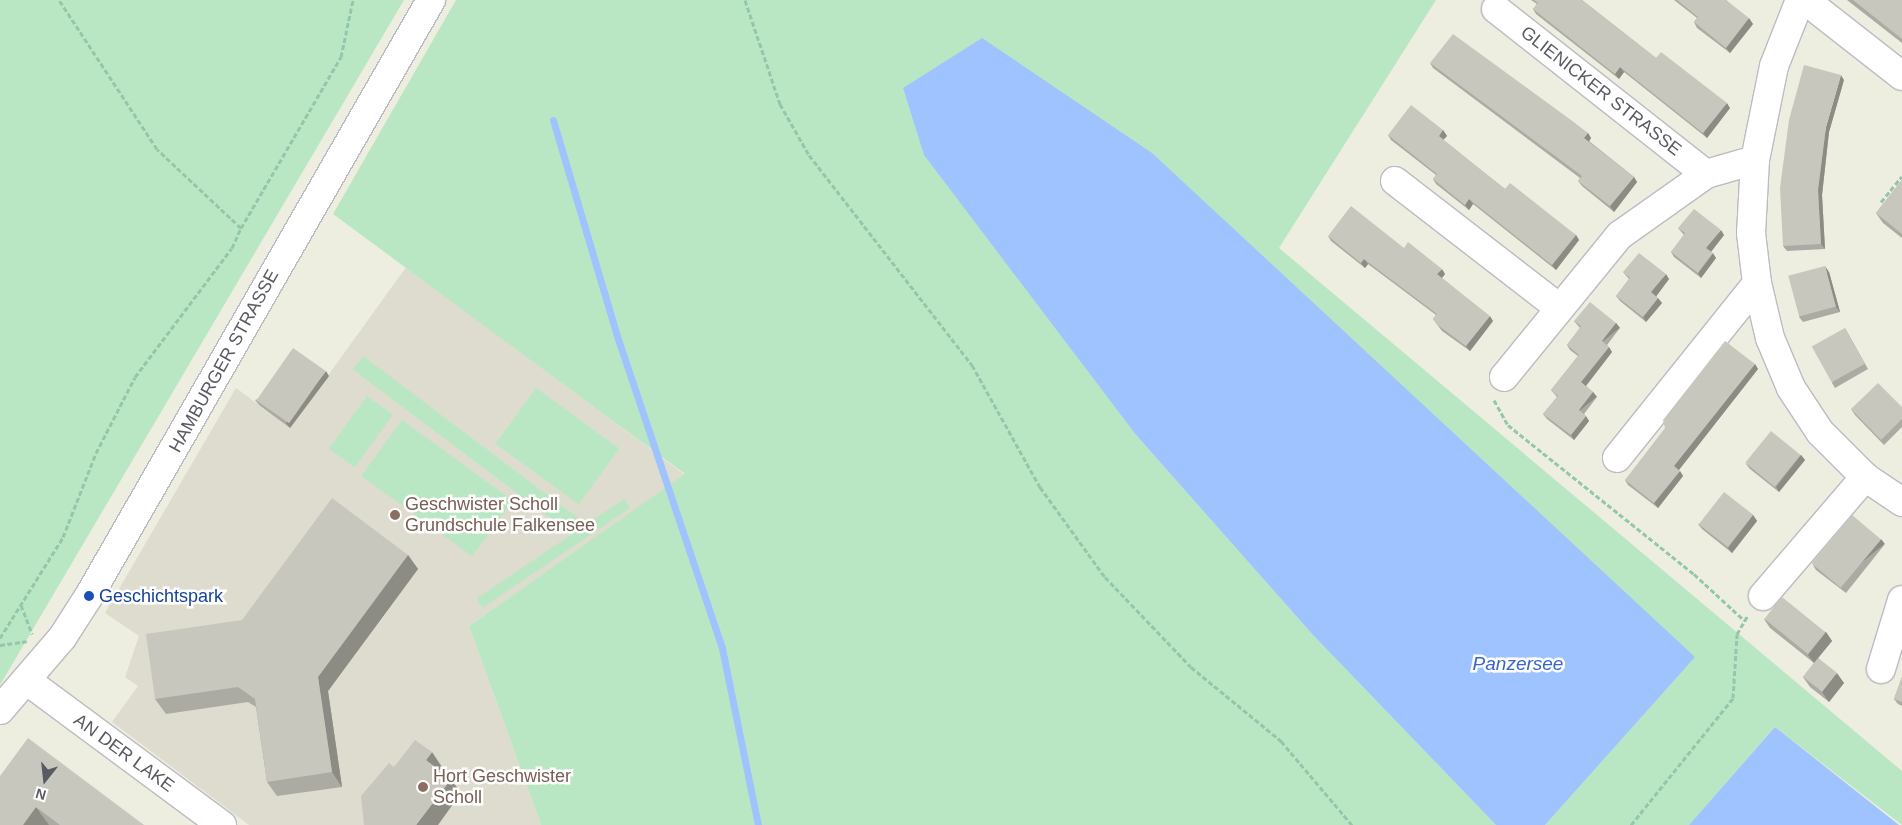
<!DOCTYPE html>
<style>
body{margin:0}
#map{position:relative;width:1902px;height:825px;overflow:hidden;background:#edede0;font-family:Helvetica,sans-serif}
div>[style]{position:absolute}
.education>*{inset:0;background:#dddccf}
.green>*{inset:0;background:#bae7c3;transform-origin:0 0}
.water>*{inset:0;background:#9ec3ff}
.stream>*{height:7px;margin:-3.5px;padding:0 3.5px;transform-origin:3.5px;border-radius:3.5px;background:#9ec3ff}
.path>*{height:3px;margin-top:-1.5px;transform-origin:0;background:repeating-linear-gradient(90deg,#93c7ac 0 5px,transparent 0 7.5px)}
.roads{filter:drop-shadow(1px 0 #bbbcc3) drop-shadow(-1px 0 #bbbcc3) drop-shadow(0 1px #bbbcc3) drop-shadow(0 -1px #bbbcc3)}
.minor>*{height:28px;margin:-14px;padding:0 14px;transform-origin:14px;border-radius:14px;background:#fff}
.wall>*{inset:0;background:#acaba3}
.shaded-wall>*{inset:0;background:#8c8b84;transform-origin:0 0}
.building>*{inset:0;background:#c8c7bd;transform-origin:0 0}
.dots>*{width:14px;height:14px;translate:-50% -50%;box-sizing:border-box;border:2px solid #fff;border-radius:50%}
span{translate:-50% -50%;white-space:nowrap;text-align:center;line-height:1.15;-webkit-text-stroke:5px #fff;paint-order:stroke}
.street-label{font-size:18px;color:#595b62}
.education-label{font-size:18px;color:#785e54}
.left{translate:0 -50%;text-align:left}
.transit-label{font-size:18px;color:#164399}
.water-label{font-size:19px;color:#3a65c9;font-style:italic}
.north{position:absolute;left:20px;top:755px;width:50px;height:50px;-webkit-text-stroke:4px #fff;paint-order:stroke;rotate:196deg;font-size:14px;font-weight:700;line-height:20px;text-align:center;color:#595b62}
.north::after{content:'';display:block;margin:auto;width:18px;height:22px;background:#595b62;clip-path:polygon(50% 0,100% 100%,50% 72%,0 100%)}
</style>
<div id="map">
<div class="education">
<i style="clip-path:polygon(407px 266px,685px 475px,469px 626px,541px 825px,249px 825px,112px 722px,138px 686px,125px 677px,139px 636px,105px 613px,236px 388px,290px 428px)"></i>
</div>
<div class="green">
<i style="clip-path:polygon(0 0,404px 0,0 685px)"></i>
<i style="clip-path:polygon(456px 0,1436px 0,1279px 248px,1902px 771px,1902px 825px,1775px 727px,1689px 825px,1545px 825px,1694px 657px,903px 88px,925px 155px,1136px 435px,1313px 635px,1496px 825px,541px 825px,469px 626px,685px 474px,333px 214px)"></i>
<i style="left:363px;top:356px;width:269px;height:17px;rotate:37deg"></i>
<i style="left:536px;top:388px;width:103px;height:69px;rotate:36deg"></i>
<i style="left:367px;top:396px;width:32px;height:65px;rotate:36deg"></i>
<i style="left:402px;top:420px;width:137px;height:69px;rotate:36deg"></i>
<i style="left:624px;top:499px;width:11px;height:178px;rotate:56deg"></i>
</div>
<div class="water">
<i style="clip-path:polygon(982px 38px,1152px 153px,1695px 657px,1545px 825px,1496px 825px,1313px 635px,1136px 435px,924px 155px,903px 88px)"></i>
<i style="clip-path:polygon(1775px 727px,1899px 825px,1689px 825px)"></i>
</div>
<div class="stream">
<i style="left:553px;top:120px;width:228px;rotate:73.5deg"></i>
<i style="left:618px;top:339px;width:326px;rotate:71.4deg"></i>
<i style="left:722px;top:648px;width:181px;rotate:78.5deg"></i>
</div>
<div class="path">
<i style="left:745px;top:0;width:110px;rotate:71.4deg"></i>
<i style="left:780px;top:104px;width:59px;rotate:60.4deg"></i>
<i style="left:809px;top:155px;width:266px;rotate:52.2deg"></i>
<i style="left:972px;top:365px;width:140px;rotate:60.9deg"></i>
<i style="left:1040px;top:487px;width:111px;rotate:54.2deg"></i>
<i style="left:1105px;top:577px;width:124px;rotate:46.3deg"></i>
<i style="left:1191px;top:667px;width:117px;rotate:39.4deg"></i>
<i style="left:1281px;top:741px;width:110px;rotate:49.8deg"></i>
<i style="left:1881px;top:202px;width:33px;rotate:-51deg"></i>
<i style="left:241px;top:228px;width:198px;rotate:-59.7deg"></i>
<i style="left:341px;top:57px;width:58px;rotate:-78.1deg"></i>
<i style="left:1494px;top:400px;width:29px;rotate:61deg"></i>
<i style="left:1508px;top:425px;width:238px;rotate:38.7deg"></i>
<i style="left:1694px;top:574px;width:68px;rotate:42.6deg"></i>
<i style="left:21px;top:605px;width:31px;rotate:69deg"></i>
<i style="left:0;top:638px;width:119px;rotate:-58deg"></i>
<i style="left:63px;top:537px;width:90px;rotate:-68.6deg"></i>
<i style="left:96px;top:453px;width:85px;rotate:-62.8deg"></i>
<i style="left:135px;top:377px;width:161px;rotate:-53.1deg"></i>
<i style="left:232px;top:248px;width:22px;rotate:-66deg"></i>
<i style="left:241px;top:228px;width:115px;rotate:-136.8deg"></i>
<i style="left:157px;top:149px;width:178px;rotate:-123.3deg"></i>
<i style="left:0;top:645px;width:27px;rotate:-8deg"></i>
<i style="left:1631px;top:825px;width:163px;rotate:-51.2deg"></i>
<i style="left:1733px;top:698px;width:64px;rotate:-86.4deg"></i>
<i style="left:1737px;top:634px;width:22px;rotate:-60deg"></i>
</div>
<div class="roads">
<div class="minor">
<i style="left:1800px;top:0;width:71px;rotate:111.5deg"></i>
<i style="left:1774px;top:66px;width:96px;rotate:101.4deg"></i>
<i style="left:1755px;top:160px;width:73px;rotate:93.1deg"></i>
<i style="left:1751px;top:233px;width:50px;rotate:83.2deg"></i>
<i style="left:1757px;top:283px;width:57px;rotate:76.7deg"></i>
<i style="left:1770px;top:338px;width:54px;rotate:67.2deg"></i>
<i style="left:1791px;top:388px;width:53px;rotate:56.6deg"></i>
<i style="left:1820px;top:432px;width:64px;rotate:45deg"></i>
<i style="left:1865px;top:477px;width:45px;rotate:34deg"></i>
<i style="left:1805px;top:0;width:123px;rotate:38.1deg"></i>
<i style="left:1496px;top:9px;width:267px;rotate:38.2deg"></i>
<i style="left:1395px;top:181px;width:206px;rotate:37.7deg"></i>
<i style="left:1504px;top:377px;width:183px;rotate:-50.8deg"></i>
<i style="left:1620px;top:235px;width:105px;rotate:-35.3deg"></i>
<i style="left:1706px;top:174px;width:51px;rotate:-15.9deg"></i>
<i style="left:1617px;top:458px;width:224px;rotate:-51.3deg"></i>
<i style="left:1763px;top:596px;width:157px;rotate:-49.4deg"></i>
<i style="left:1881px;top:669px;width:72px;rotate:-73.1deg"></i>
<i style="left:26px;top:680px;width:244px;rotate:36.5deg"></i>
<i style="left:0;top:710px;width:95px;rotate:-49.3deg"></i>
<i style="left:62px;top:638px;width:50px;rotate:-57.3deg"></i>
<i style="left:89px;top:596px;width:687px;rotate:-60.15deg"></i>
</div>
</div>
<div class="wall">
<i style="clip-path:polygon(1531px 0,1582px 0,1656px 58px,1730px 108px,1707px 138px,1624px 72px,1619px 79px,1536px 14px,1533px 9px,1537px 4px)"></i>
<i style="clip-path:polygon(1674px 0,1726px 0,1753px 24px,1730px 53px,1697px 28px,1694px 22px,1697px 18px)"></i>
<i style="clip-path:polygon(1847px 0,1902px 0,1902px 43px)"></i>
<i style="clip-path:polygon(1430px 63px,1588px 133px,1591px 138px,1589px 141px,1634px 177px,1637px 182px,1614px 212px,1582px 186px,1578px 181px,1580px 178px,1433px 68px)"></i>
<i style="clip-path:polygon(1844px 80px,1829px 132px,1822px 195px,1825px 249px,1787px 251px,1783px 246px)"></i>
<i style="clip-path:polygon(1443px 130px,1447px 136px,1443px 140px,1505px 189px,1576px 235px,1579px 240px,1556px 270px,1473px 204px,1469px 210px,1436px 184px,1433px 179px,1436px 175px,1391px 140px,1388px 135px)"></i>
<i style="clip-path:polygon(1902px 180px,1902px 238px,1883px 223px,1876px 213px)"></i>
<i style="clip-path:polygon(1678px 228px,1724px 235px,1711px 252px,1716px 258px,1701px 278px,1674px 257px,1671px 252px,1684px 235px)"></i>
<i style="clip-path:polygon(1328px 236px,1404px 248px,1445px 274px,1442px 278px,1493px 321px,1470px 351px,1442px 331px,1433px 319px,1436px 315px,1368px 264px,1365px 268px,1331px 241px)"></i>
<i style="clip-path:polygon(1623px 272px,1669px 279px,1656px 296px,1662px 303px,1646px 322px,1620px 301px,1616px 296px,1629px 279px)"></i>
<i style="clip-path:polygon(1829px 272px,1840px 312px,1803px 322px,1799px 317px)"></i>
<i style="clip-path:polygon(1574px 321px,1616px 323px,1620px 328px,1607px 345px,1612px 352px,1586px 386px,1593px 392px,1597px 397px,1584px 414px,1589px 421px,1574px 440px,1547px 419px,1543px 414px,1557px 397px,1551px 390px,1578px 356px,1570px 350px,1567px 345px,1580px 328px)"></i>
<i style="clip-path:polygon(1845px 328px,1868px 369px,1835px 388px,1832px 383px)"></i>
<i style="clip-path:polygon(1755px 364px,1758px 369px,1679px 470px,1683px 476px,1658px 508px,1628px 485px,1625px 480px)"></i>
<i style="clip-path:polygon(329px 376px,290px 428px,259px 405px,255px 400px)"></i>
<i style="clip-path:polygon(1902px 407px,1902px 427px,1884px 445px,1855px 415px,1851px 409px)"></i>
<i style="clip-path:polygon(1801px 455px,1805px 460px,1779px 492px,1750px 469px,1746px 464px)"></i>
<i style="clip-path:polygon(1753px 515px,1757px 521px,1732px 553px,1702px 529px,1698px 524px)"></i>
<i style="clip-path:polygon(1885px 544px,1846px 593px,1816px 570px,1813px 565px)"></i>
<i style="clip-path:polygon(408px 555px,418px 569px,328px 691px,342px 787px,277px 796px,267px 782px,256px 707px,248px 702px,166px 714px,155px 699px,242px 620px)"></i>
<i style="clip-path:polygon(1764px 619px,1826px 632px,1832px 641px,1818px 658px,1844px 683px,1829px 702px,1810px 687px,1803px 677px,1814px 663px,1770px 628px)"></i>
<i style="clip-path:polygon(1902px 677px,1902px 706px,1898px 704px,1894px 699px)"></i>
<i style="clip-path:polygon(0 776px,144px 825px,0 825px)"></i>
</div>
<div class="shaded-wall">
<i style="clip-path:polygon(1749px 18px,1753px 24px,1730px 53px,1726px 48px)"></i>
<i style="clip-path:polygon(1620px 67px,1624px 72px,1619px 79px,1615px 74px)"></i>
<i style="clip-path:polygon(1841px 75px,1844px 80px,1829px 132px,1822px 195px,1825px 249px,1821px 244px,1818px 190px,1826px 127px)"></i>
<i style="clip-path:polygon(1727px 103px,1730px 108px,1707px 138px,1703px 133px)"></i>
<i style="clip-path:polygon(1443px 130px,1447px 136px,1442px 141px,1439px 136px)"></i>
<i style="clip-path:polygon(1588px 133px,1591px 138px,1588px 143px,1584px 138px)"></i>
<i style="clip-path:polygon(1634px 177px,1637px 182px,1614px 212px,1610px 206px)"></i>
<i style="clip-path:polygon(1469px 199px,1473px 204px,1469px 210px,1465px 205px)"></i>
<i style="clip-path:polygon(1721px 230px,1724px 235px,1710px 253px,1706px 248px)"></i>
<i style="clip-path:polygon(1576px 235px,1579px 240px,1556px 270px,1552px 265px)"></i>
<i style="clip-path:polygon(1713px 253px,1716px 258px,1701px 278px,1698px 273px)"></i>
<i style="clip-path:polygon(1364px 259px,1368px 264px,1365px 268px,1361px 263px)"></i>
<i style="clip-path:polygon(1825px 266px,1829px 272px,1840px 312px,1836px 307px)"></i>
<i style="clip-path:polygon(1442px 269px,1445px 274px,1441px 279px,1437px 274px)"></i>
<i style="clip-path:polygon(1666px 274px,1669px 279px,1655px 298px,1651px 292px)"></i>
<i style="clip-path:polygon(1658px 298px,1662px 303px,1646px 322px,1643px 317px)"></i>
<i style="clip-path:polygon(1490px 316px,1493px 321px,1470px 351px,1466px 346px)"></i>
<i style="left:1616px;top:323px;width:6px;height:23px;rotate:51deg"></i>
<i style="clip-path:polygon(1609px 347px,1612px 352px,1585px 387px,1581px 382px)"></i>
<i style="clip-path:polygon(1755px 364px,1758px 369px,1678px 471px,1674px 466px)"></i>
<i style="clip-path:polygon(326px 371px,329px 376px,290px 428px,286px 423px)"></i>
<i style="left:1593px;top:392px;width:6px;height:23px;rotate:51deg"></i>
<i style="clip-path:polygon(1586px 416px,1589px 421px,1574px 440px,1571px 435px)"></i>
<i style="clip-path:polygon(1801px 455px,1805px 460px,1779px 492px,1776px 487px)"></i>
<i style="clip-path:polygon(1680px 471px,1683px 476px,1658px 508px,1654px 503px)"></i>
<i style="clip-path:polygon(1753px 515px,1757px 521px,1732px 553px,1728px 548px)"></i>
<i style="left:1881px;top:539px;width:6px;height:63px;rotate:51deg"></i>
<i style="clip-path:polygon(408px 555px,418px 569px,328px 691px,342px 787px,332px 772px,318px 677px)"></i>
<i style="clip-path:polygon(1826px 632px,1832px 641px,1814px 663px,1808px 655px)"></i>
<i style="clip-path:polygon(1837px 673px,1844px 683px,1829px 702px,1822px 692px)"></i>
<i style="clip-path:polygon(432px 752px,442px 767px,436px 774px,426px 760px)"></i>
<i style="clip-path:polygon(451px 779px,461px 793px,438px 825px,416px 825px)"></i>
<i style="clip-path:polygon(36px 807px,49px 825px,23px 825px)"></i>
</div>
<div class="building">
<i style="clip-path:polygon(1534px 0,1582px 0,1656px 58px,1661px 52px,1727px 103px,1703px 133px,1620px 67px,1615px 74px,1533px 9px,1538px 3px)"></i>
<i style="clip-path:polygon(1677px 0,1726px 0,1749px 18px,1726px 48px,1694px 22px,1698px 17px)"></i>
<i style="clip-path:polygon(1853px 0,1902px 0,1902px 39px)"></i>
<i style="clip-path:polygon(1453px 34px,1571px 120px,1588px 133px,1584px 138px,1634px 177px,1610px 206px,1578px 181px,1582px 176px,1430px 63px)"></i>
<i style="clip-path:polygon(1804px 65px,1841px 75px,1826px 127px,1818px 190px,1821px 244px,1783px 246px,1780px 188px,1789px 120px)"></i>
<i style="clip-path:polygon(1411px 105px,1443px 130px,1439px 136px,1505px 189px,1510px 183px,1576px 235px,1552px 265px,1469px 199px,1465px 205px,1433px 179px,1437px 174px,1388px 135px)"></i>
<i style="clip-path:polygon(1902px 180px,1902px 234px,1876px 213px)"></i>
<i style="clip-path:polygon(1351px 206px,1404px 248px,1408px 242px,1442px 269px,1437px 274px,1490px 316px,1466px 346px,1439px 326px,1433px 319px,1437px 314px,1364px 259px,1361px 263px,1328px 236px)"></i>
<i style="clip-path:polygon(1694px 209px,1721px 230px,1706px 248px,1713px 253px,1698px 273px,1671px 252px,1685px 233px,1678px 228px)"></i>
<i style="clip-path:polygon(1639px 253px,1666px 274px,1651px 292px,1658px 298px,1643px 317px,1616px 296px,1630px 278px,1623px 272px)"></i>
<i style="left:1825px;top:266px;width:42px;height:38px;rotate:75deg"></i>
<i style="clip-path:polygon(1590px 302px,1616px 323px,1602px 341px,1609px 347px,1581px 382px,1593px 392px,1579px 410px,1586px 416px,1571px 435px,1543px 414px,1558px 396px,1551px 390px,1579px 355px,1567px 345px,1581px 326px,1574px 321px)"></i>
<i style="left:1845px;top:328px;width:41px;height:38px;rotate:61deg"></i>
<i style="clip-path:polygon(1725px 341px,1755px 364px,1674px 466px,1680px 471px,1654px 503px,1625px 480px,1665px 428px,1663px 420px)"></i>
<i style="left:293px;top:348px;width:40px;height:64px;rotate:35deg"></i>
<i style="clip-path:polygon(1878px 383px,1902px 407px,1902px 419px,1881px 440px,1851px 409px)"></i>
<i style="left:1771px;top:431px;width:38px;height:41px;rotate:39deg"></i>
<i style="left:1724px;top:492px;width:37px;height:41px;rotate:38deg"></i>
<i style="clip-path:polygon(332px 498px,408px 555px,318px 677px,332px 772px,267px 782px,255px 699px,238px 687px,155px 699px,146px 634px,242px 620px)"></i>
<i style="left:1852px;top:515px;width:38px;height:63px;rotate:40deg"></i>
<i style="left:1782px;top:597px;width:56px;height:28px;rotate:39deg"></i>
<i style="left:1818px;top:658px;width:24px;height:24px;rotate:38deg"></i>
<i style="clip-path:polygon(1902px 677px,1902px 702px,1894px 699px)"></i>
<i style="clip-path:polygon(28px 738px,144px 825px,60px 825px,36px 807px,23px 825px,0 825px,0 776px)"></i>
<i style="clip-path:polygon(415px 740px,432px 752px,426px 760px,451px 779px,416px 825px,364px 825px,361px 796px,389px 763px,394px 767px)"></i>
</div>
<div class="dots">
<i style="left:395px;top:515px;background:#8d6e63"></i>
<i style="left:89px;top:596px;background:#1a4fb4"></i>
<i style="left:423px;top:787px;background:#8d6e63"></i>
</div>
<div class="street-label">
<span style="left:1601px;top:91px;rotate:38deg">GLIENICKER STRASSE</span>
<span style="left:224px;top:361px;rotate:-61deg">HAMBURGER STRASSE</span>
<span style="left:124px;top:753px;rotate:36deg">AN DER LAKE</span>
</div>
<div class="education-label">
<span class="left" style="left:405px;top:515px">Geschwister Scholl<br>Grundschule Falkensee</span>
<span class="left" style="left:433px;top:787px">Hort Geschwister<br>Scholl</span>
</div>
<div class="transit-label">
<span class="left" style="left:99px;top:596px">Geschichtspark</span>
</div>
<div class="water-label">
<span style="left:1518px;top:664px">Panzersee</span>
</div>
<div class="north">N</div>
</div>
